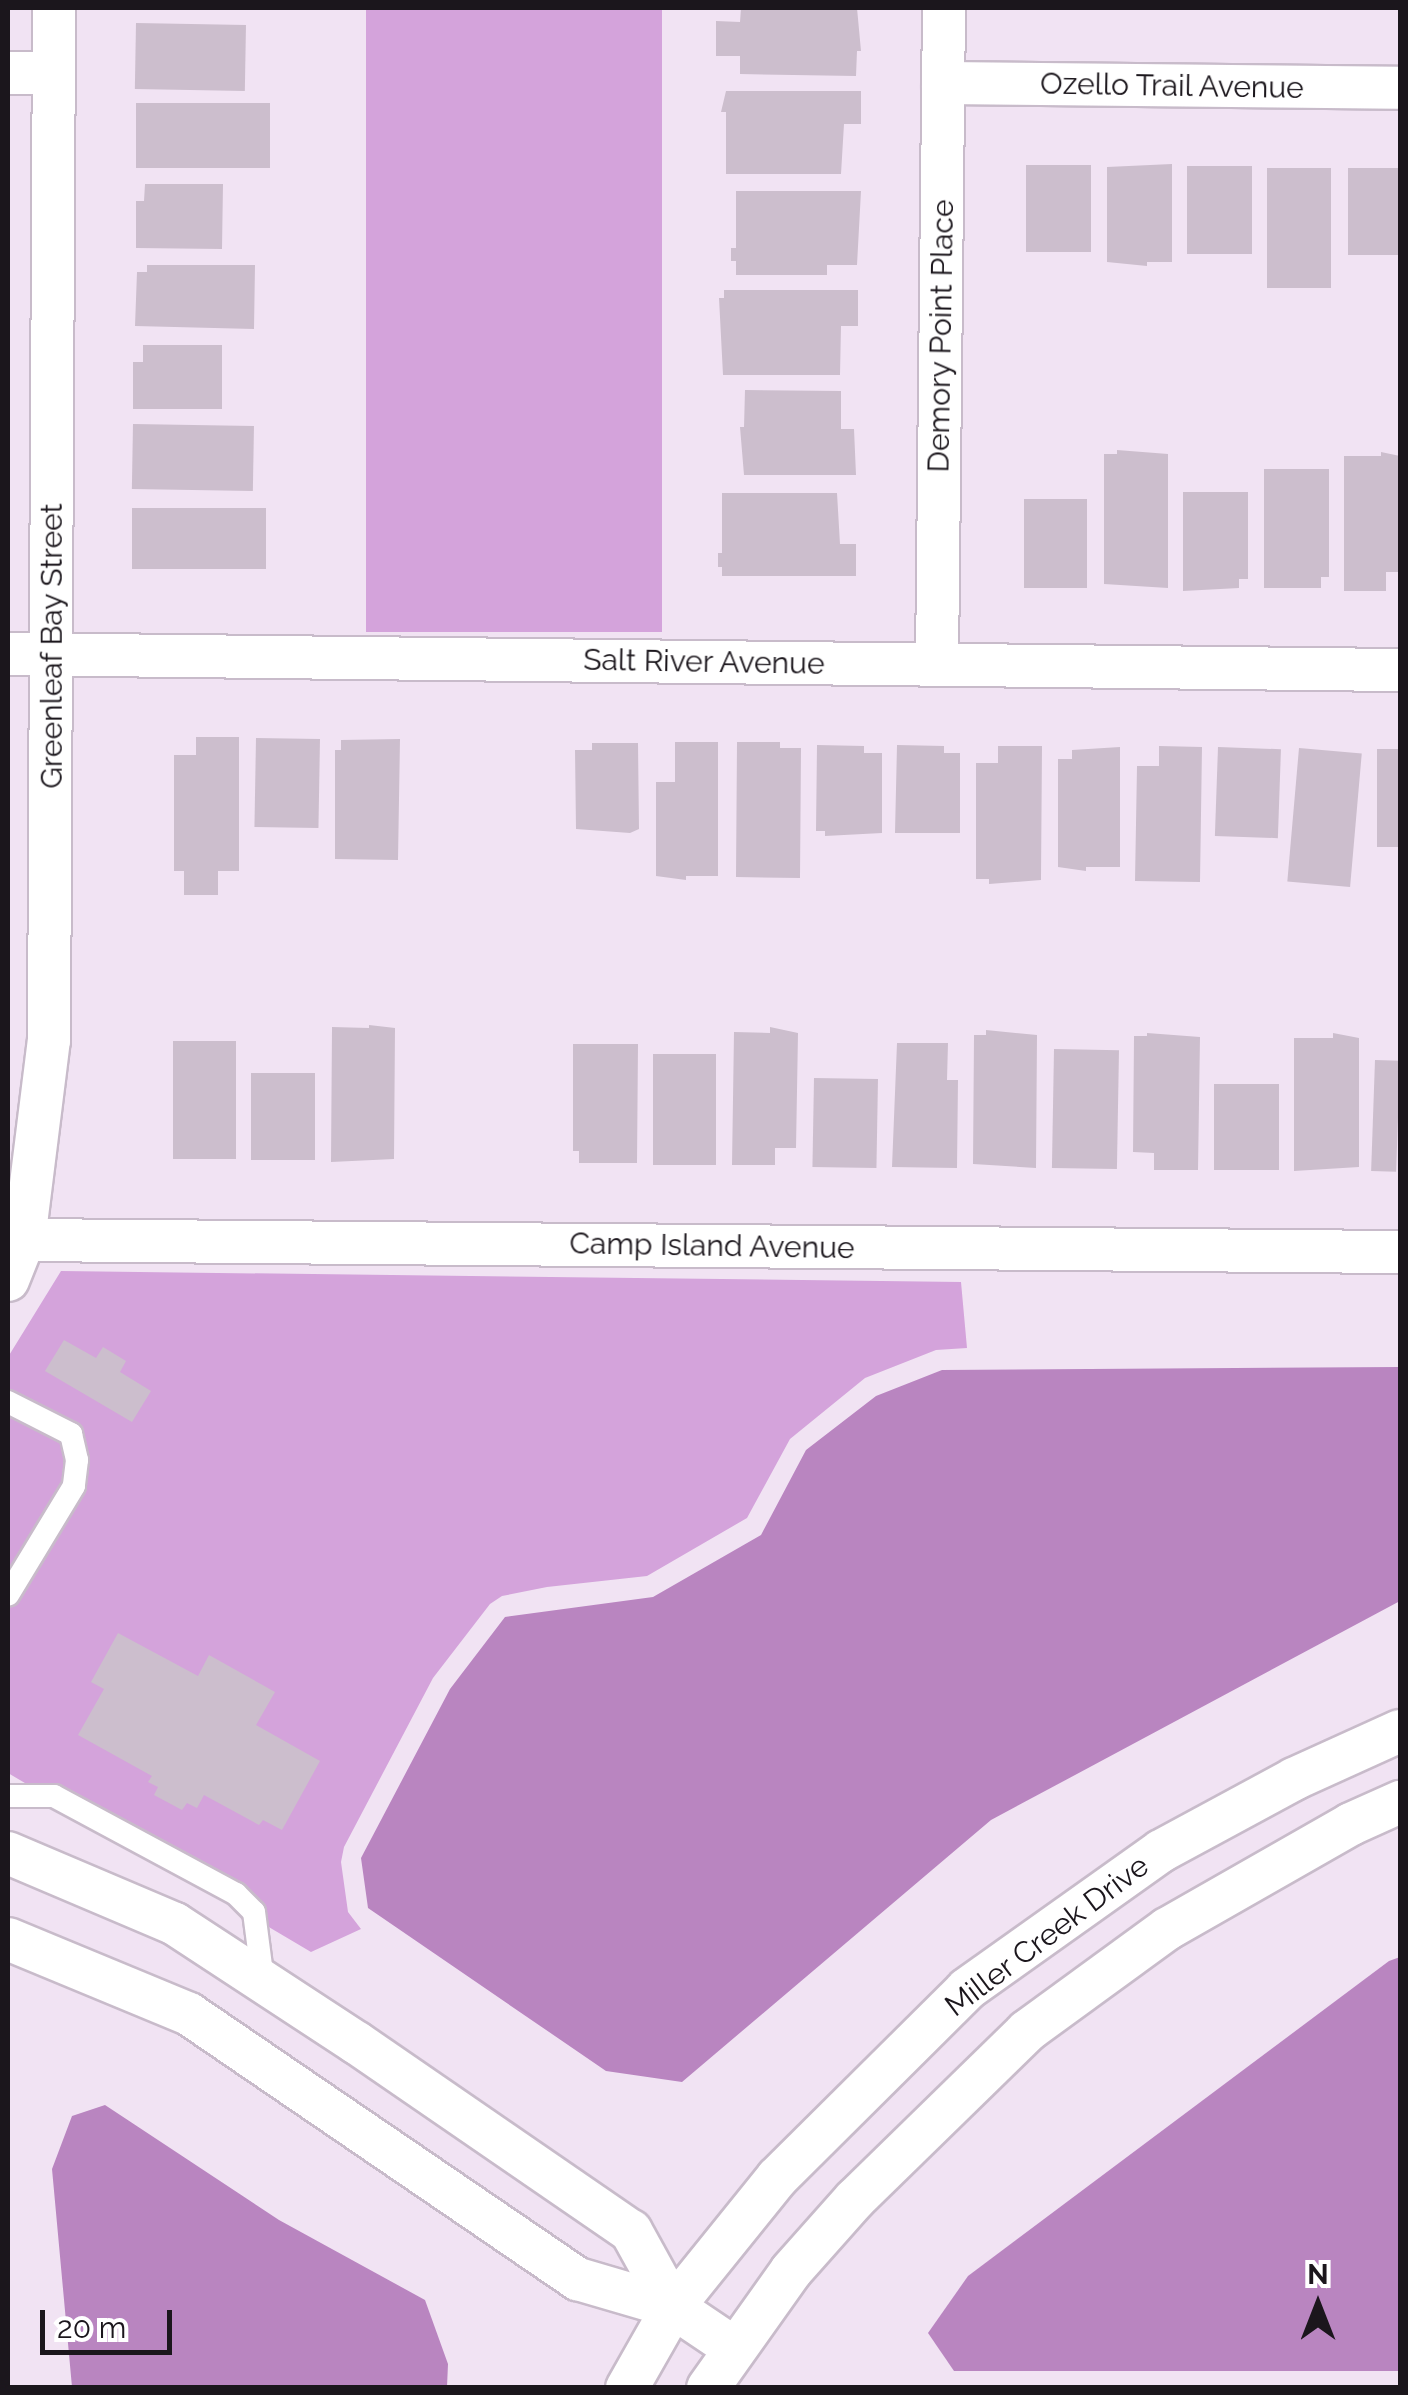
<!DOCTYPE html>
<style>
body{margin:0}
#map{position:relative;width:1408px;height:2395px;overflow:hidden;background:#f1e3f3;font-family:Raleway,sans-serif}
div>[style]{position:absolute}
.green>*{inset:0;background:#d4a3db;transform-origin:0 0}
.water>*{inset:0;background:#b985c0}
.building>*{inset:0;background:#ccbecd;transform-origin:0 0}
.roads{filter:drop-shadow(2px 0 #c8bbca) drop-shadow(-2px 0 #c8bbca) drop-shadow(0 2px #c8bbca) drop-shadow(0 -2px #c8bbca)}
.service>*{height:22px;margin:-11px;padding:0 11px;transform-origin:11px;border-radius:11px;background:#fff}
.minor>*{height:42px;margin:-21px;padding:0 21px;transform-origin:21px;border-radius:21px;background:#fff}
span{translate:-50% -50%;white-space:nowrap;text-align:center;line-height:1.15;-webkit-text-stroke:8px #fff;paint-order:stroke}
.street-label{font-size:30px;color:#1b161c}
.frame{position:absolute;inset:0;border:10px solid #1b161c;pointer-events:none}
.north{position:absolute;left:1268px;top:2255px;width:100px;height:100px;-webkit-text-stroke:8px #fff;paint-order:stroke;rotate:0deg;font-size:28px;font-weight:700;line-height:40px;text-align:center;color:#1b161c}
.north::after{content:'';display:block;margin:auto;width:35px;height:45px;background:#1b161c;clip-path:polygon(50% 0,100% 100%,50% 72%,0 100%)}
.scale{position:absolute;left:40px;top:2310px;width:132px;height:45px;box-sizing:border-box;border:5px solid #1b161c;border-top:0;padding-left:12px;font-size:30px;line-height:35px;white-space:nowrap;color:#1b161c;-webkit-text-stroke:8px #fff;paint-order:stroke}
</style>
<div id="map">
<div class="green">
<i style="left:366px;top:8px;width:296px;height:624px"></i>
<i style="clip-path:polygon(61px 1271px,961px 1282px,967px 1348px,936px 1350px,865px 1378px,790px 1439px,747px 1518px,647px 1576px,547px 1587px,502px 1596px,490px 1604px,433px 1678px,344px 1847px,341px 1862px,348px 1912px,361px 1929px,311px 1952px,8px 1773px,8px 1357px)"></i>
</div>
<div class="water">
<i style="clip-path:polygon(1400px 1367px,1400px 1601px,991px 1820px,682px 2082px,606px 2071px,368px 1908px,361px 1858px,450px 1689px,505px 1617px,653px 1597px,761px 1535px,806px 1450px,876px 1396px,942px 1370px)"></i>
<i style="clip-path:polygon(1400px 1957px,1400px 2371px,954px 2371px,928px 2333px,968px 2276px,1389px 1961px)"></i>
<i style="clip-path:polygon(105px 2105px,279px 2220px,425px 2300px,448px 2364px,447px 2387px,72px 2387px,52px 2169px,72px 2116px)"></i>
</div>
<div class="building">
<i style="clip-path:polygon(741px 8px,857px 8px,861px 51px,857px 51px,856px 76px,740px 74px,740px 56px,716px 56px,716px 21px,740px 22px)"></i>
<i style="left:136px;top:23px;width:110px;height:66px;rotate:1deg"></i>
<i style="clip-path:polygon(726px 91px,861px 91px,861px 124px,844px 124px,841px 174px,726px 174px,726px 112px,721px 112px)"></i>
<i style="left:136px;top:103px;width:134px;height:65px"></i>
<i style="clip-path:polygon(1172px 164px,1172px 262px,1147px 262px,1147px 266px,1107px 262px,1107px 167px)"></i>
<i style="left:1091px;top:165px;width:87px;height:65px;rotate:90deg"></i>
<i style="left:1252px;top:166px;width:88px;height:65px;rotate:90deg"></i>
<i style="left:1267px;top:168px;width:64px;height:120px"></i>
<i style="left:1348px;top:168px;width:52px;height:87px"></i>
<i style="clip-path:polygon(145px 184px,223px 184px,222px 249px,136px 248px,136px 201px,144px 201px)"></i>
<i style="clip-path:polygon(736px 191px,861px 191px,857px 265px,827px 265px,827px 275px,736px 275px,736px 261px,731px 261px,731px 248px,736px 248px)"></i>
<i style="clip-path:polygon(147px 265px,255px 265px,254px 329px,135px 326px,137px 272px,147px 272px)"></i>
<i style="clip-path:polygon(724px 290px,858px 290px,858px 326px,841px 326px,840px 375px,723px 375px,719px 298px,724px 298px)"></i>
<i style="clip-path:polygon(143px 345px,222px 345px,222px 409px,133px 409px,133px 362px,143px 362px)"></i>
<i style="clip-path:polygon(745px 390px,841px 391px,841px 429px,854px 429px,856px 475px,744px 475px,740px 427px,744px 427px)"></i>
<i style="left:133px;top:424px;width:121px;height:65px;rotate:1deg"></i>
<i style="clip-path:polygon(1117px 450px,1168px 454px,1168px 588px,1104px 584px,1104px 454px,1117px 454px)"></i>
<i style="clip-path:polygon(1381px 452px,1400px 456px,1400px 572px,1386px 572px,1386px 591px,1344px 591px,1344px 456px,1381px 456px)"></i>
<i style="clip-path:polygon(1264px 469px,1329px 469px,1329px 577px,1321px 577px,1321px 588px,1264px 588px)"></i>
<i style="clip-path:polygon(1183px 492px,1248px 492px,1248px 579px,1239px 579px,1239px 588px,1183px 591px)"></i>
<i style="clip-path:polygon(722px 493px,837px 493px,840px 544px,856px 544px,856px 576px,722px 576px,722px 567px,718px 567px,718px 553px,722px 553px)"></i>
<i style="left:1024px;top:499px;width:63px;height:89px"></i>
<i style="left:132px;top:508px;width:134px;height:61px"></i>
<i style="clip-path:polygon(196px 737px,239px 737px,239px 871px,218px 871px,218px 895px,184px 895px,184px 871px,174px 871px,174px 755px,196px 755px)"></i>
<i style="left:256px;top:738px;width:64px;height:89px;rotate:1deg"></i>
<i style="clip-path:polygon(400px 739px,398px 860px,335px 859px,335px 750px,341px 750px,341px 740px)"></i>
<i style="clip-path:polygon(675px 742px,718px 742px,718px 876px,686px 876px,686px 880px,656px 876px,656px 782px,675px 782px)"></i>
<i style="clip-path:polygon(737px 742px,780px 742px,780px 748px,801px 748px,800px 878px,736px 877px)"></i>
<i style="clip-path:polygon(592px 743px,638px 743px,639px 829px,630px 833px,576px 829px,575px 750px,592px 750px)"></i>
<i style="clip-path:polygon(817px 745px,864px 746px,864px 753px,882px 753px,882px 833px,825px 836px,825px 831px,816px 831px)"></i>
<i style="clip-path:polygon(897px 745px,944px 746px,944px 753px,960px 753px,960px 833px,895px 833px)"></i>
<i style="clip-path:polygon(998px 746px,1042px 746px,1041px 880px,989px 884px,989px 879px,976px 879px,976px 763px,998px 763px)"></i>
<i style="clip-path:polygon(1159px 746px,1202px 747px,1200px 882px,1135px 881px,1137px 766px,1159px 766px)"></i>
<i style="clip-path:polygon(1120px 747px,1120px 867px,1086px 867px,1086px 871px,1058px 867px,1058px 759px,1072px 759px,1072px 750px)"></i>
<i style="left:1218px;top:747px;width:63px;height:89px;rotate:2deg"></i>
<i style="left:1299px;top:748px;width:63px;height:134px;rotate:5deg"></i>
<i style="left:1377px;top:749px;width:23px;height:98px"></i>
<i style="clip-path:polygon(369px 1025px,395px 1028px,394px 1159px,331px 1162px,332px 1027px,369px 1028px)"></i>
<i style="clip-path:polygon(770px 1027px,798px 1033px,796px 1148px,775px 1148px,775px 1165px,732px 1165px,734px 1032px,770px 1033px)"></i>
<i style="clip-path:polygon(986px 1030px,1037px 1035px,1036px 1168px,973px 1164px,974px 1035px,986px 1035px)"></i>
<i style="clip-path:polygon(1147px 1033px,1200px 1037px,1198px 1170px,1154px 1170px,1154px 1153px,1133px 1152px,1134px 1036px,1147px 1036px)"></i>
<i style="clip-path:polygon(1333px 1033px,1359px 1038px,1359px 1167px,1294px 1171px,1294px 1038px,1333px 1038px)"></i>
<i style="left:173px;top:1041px;width:63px;height:118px"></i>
<i style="clip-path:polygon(897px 1043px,948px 1043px,947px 1080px,958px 1080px,957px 1168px,892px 1167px)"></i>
<i style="clip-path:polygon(573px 1044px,638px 1044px,637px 1163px,579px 1163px,579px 1151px,573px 1151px)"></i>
<i style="left:1054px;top:1049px;width:65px;height:119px;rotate:1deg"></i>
<i style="left:653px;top:1054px;width:63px;height:111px"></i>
<i style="left:1375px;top:1060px;width:25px;height:111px;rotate:2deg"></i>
<i style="left:251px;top:1073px;width:64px;height:87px"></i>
<i style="left:814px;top:1078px;width:64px;height:89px;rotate:1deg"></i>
<i style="left:1214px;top:1084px;width:65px;height:86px"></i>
<i style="clip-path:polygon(64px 1340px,96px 1358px,103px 1347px,126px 1361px,120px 1372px,151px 1391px,132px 1422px,45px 1371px)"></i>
<i style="clip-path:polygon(118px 1633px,198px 1676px,209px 1655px,275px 1692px,256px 1725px,320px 1761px,282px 1830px,263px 1820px,259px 1825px,204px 1795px,197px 1808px,187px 1803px,182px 1810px,154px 1795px,158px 1787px,148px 1782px,152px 1776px,78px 1735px,104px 1689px,91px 1682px)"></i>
</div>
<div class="roads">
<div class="service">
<i style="left:8px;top:1402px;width:71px;rotate:26.9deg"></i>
<i style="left:71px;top:1434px;width:27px;rotate:77deg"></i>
<i style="left:77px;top:1460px;width:26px;rotate:97deg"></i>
<i style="left:74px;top:1486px;width:127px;rotate:121.2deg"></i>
<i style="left:8px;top:1796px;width:46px"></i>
<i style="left:54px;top:1796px;width:207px;rotate:28.3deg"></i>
<i style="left:236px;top:1894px;width:25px;rotate:45deg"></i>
<i style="left:254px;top:1912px;width:70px;rotate:82.6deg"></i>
</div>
<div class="minor">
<i style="left:8px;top:73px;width:45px"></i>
<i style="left:943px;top:83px;width:457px;rotate:0.6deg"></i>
<i style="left:8px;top:654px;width:1392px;rotate:0.66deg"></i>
<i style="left:937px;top:664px;width:656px;rotate:-89.39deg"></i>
<i style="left:24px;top:1240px;width:1376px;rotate:0.5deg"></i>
<i style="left:8px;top:1280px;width:43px;rotate:-68.2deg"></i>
<i style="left:24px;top:1240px;width:202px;rotate:-82.9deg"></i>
<i style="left:49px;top:1040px;width:1032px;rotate:-89.72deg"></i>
<i style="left:8px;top:1853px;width:181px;rotate:23deg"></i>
<i style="left:175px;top:1924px;width:217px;rotate:33.2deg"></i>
<i style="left:357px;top:2043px;width:332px;rotate:34.5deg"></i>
<i style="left:631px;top:2231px;width:87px;rotate:61.1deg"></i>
<i style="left:8px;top:1939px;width:196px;rotate:22.5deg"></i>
<i style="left:189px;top:2014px;width:471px;rotate:34.3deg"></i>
<i style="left:578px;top:2279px;width:99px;rotate:16.4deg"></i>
<i style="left:673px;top:2307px;width:73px;rotate:33.9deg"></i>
<i style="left:627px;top:2388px;width:93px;rotate:-60.4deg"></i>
<i style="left:673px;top:2307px;width:166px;rotate:-51.1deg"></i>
<i style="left:777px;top:2178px;width:268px;rotate:-44.8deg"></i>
<i style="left:967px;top:1989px;width:238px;rotate:-35.4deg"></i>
<i style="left:1161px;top:1851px;width:151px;rotate:-28.4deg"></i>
<i style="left:1294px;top:1779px;width:116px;rotate:-24.4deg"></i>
<i style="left:708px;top:2388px;width:143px;rotate:-54.6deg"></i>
<i style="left:791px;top:2271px;width:96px;rotate:-48.4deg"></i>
<i style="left:855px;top:2199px;width:240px;rotate:-44.3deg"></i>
<i style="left:1027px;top:2031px;width:173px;rotate:-36.1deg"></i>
<i style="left:1167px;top:1929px;width:212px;rotate:-29.7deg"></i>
<i style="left:1351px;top:1824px;width:54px;rotate:-24.2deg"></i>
</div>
</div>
<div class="street-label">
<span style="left:1172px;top:86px;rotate:1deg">Ozello Trail Avenue</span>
<span style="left:941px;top:336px;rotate:-89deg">Demory Point Place</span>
<span style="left:52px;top:646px;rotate:-90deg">Greenleaf Bay Street</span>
<span style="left:704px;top:662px;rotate:1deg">Salt River Avenue</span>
<span style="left:712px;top:1246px;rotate:1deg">Camp Island Avenue</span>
<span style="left:1047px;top:1936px;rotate:-37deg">Miller Creek Drive</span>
</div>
<div class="frame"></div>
<div class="north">N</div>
<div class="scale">20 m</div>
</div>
